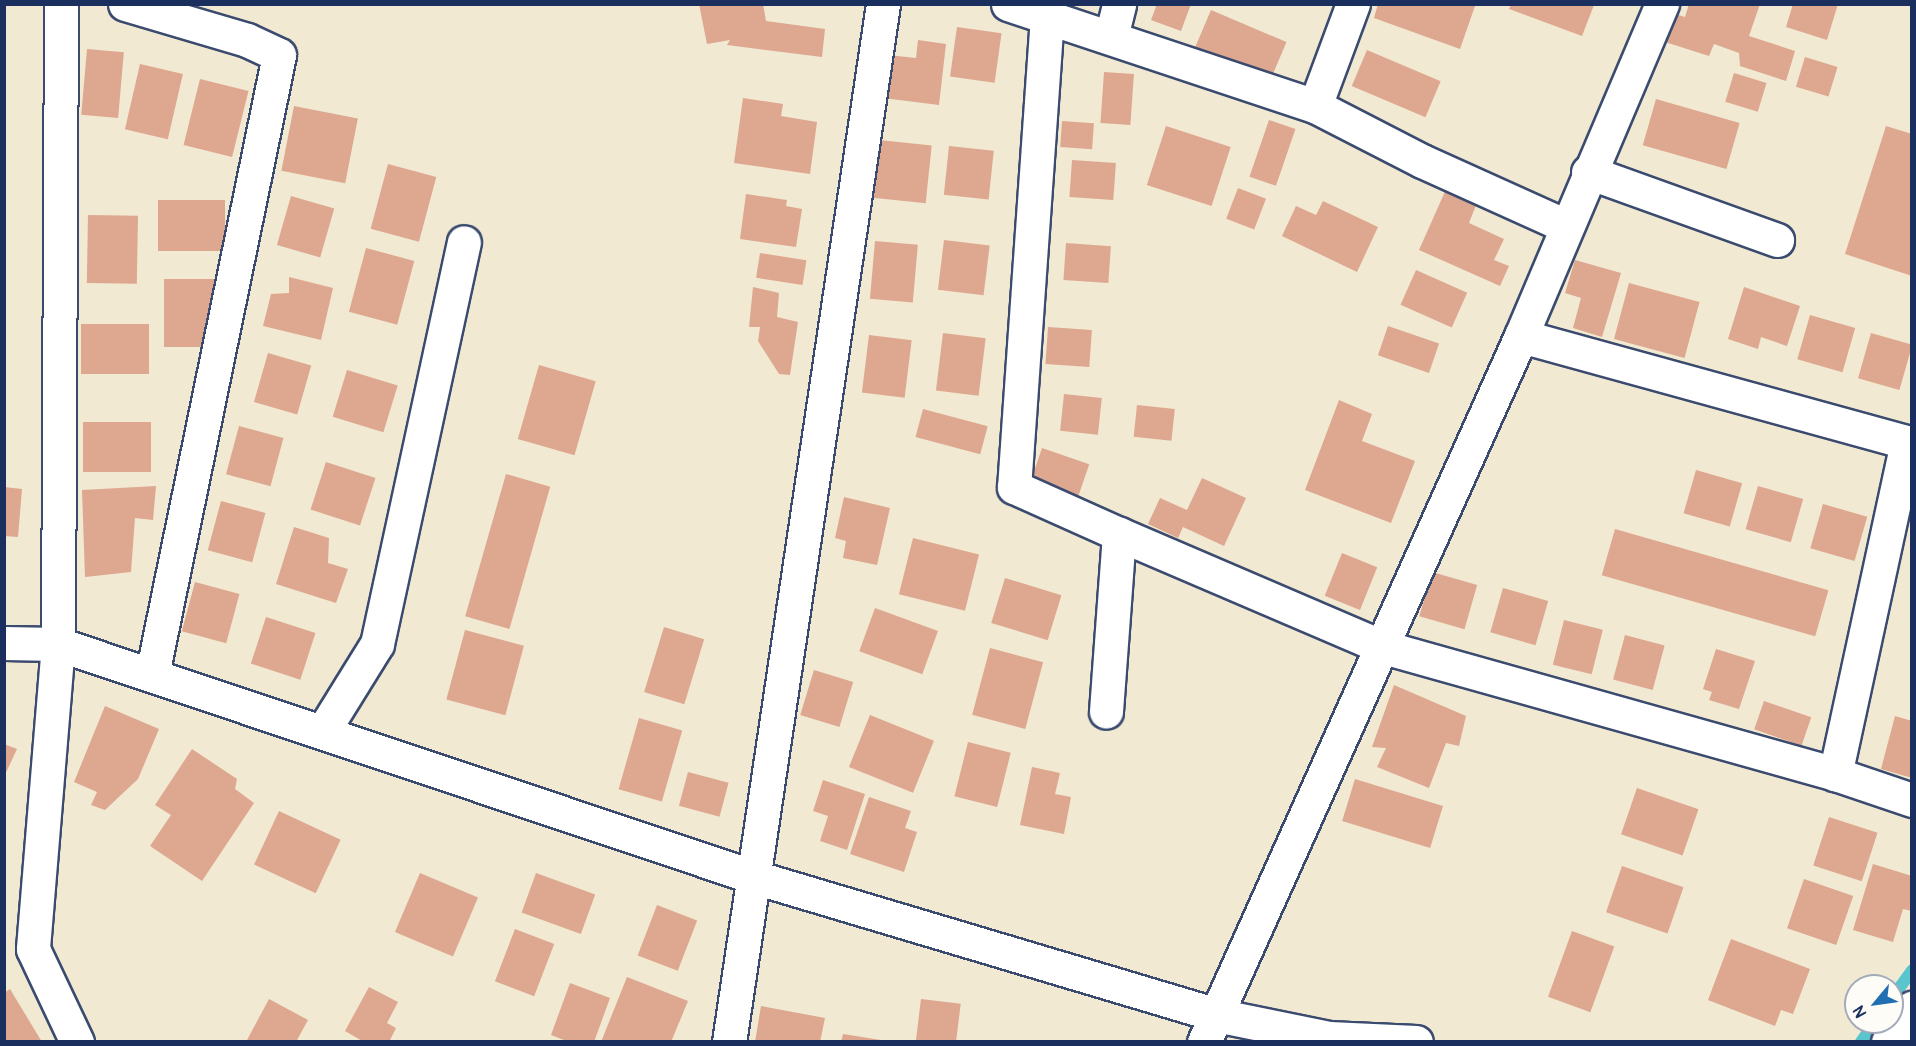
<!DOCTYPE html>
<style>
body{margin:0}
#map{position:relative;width:1916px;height:1046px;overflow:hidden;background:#f1e9d1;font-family:Pangolin,sans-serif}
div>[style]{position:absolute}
.stream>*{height:12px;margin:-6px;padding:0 6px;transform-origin:6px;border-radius:6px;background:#58c5cf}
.building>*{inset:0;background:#dea790;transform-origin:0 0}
.roads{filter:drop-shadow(2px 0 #3b4b6f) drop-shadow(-2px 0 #3b4b6f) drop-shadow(0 2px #3b4b6f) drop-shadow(0 -2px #3b4b6f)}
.minor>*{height:33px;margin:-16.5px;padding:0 16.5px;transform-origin:16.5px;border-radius:16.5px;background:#fff}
.tertiary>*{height:33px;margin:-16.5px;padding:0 16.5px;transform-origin:16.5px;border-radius:16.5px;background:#fff}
span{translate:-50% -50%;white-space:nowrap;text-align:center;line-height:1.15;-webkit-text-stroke:5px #fdfcf7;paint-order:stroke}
.frame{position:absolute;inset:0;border:6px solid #1b2f5e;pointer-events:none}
.north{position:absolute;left:1844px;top:974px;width:60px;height:60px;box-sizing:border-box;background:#fdfcf7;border:2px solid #a3aaba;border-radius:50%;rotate:241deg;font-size:16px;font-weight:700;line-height:24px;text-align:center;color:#1b2f5e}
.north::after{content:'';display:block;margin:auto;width:21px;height:27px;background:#1f6fb2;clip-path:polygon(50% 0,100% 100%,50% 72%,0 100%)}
</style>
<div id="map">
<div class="stream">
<i style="left:1892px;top:998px;width:34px;rotate:-54deg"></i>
<i style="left:1861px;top:1042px;width:24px;rotate:-55deg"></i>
</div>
<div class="building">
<i style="clip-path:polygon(699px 4px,763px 4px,766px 21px,825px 29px,822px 57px,727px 45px,730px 40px,707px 44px)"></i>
<i style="clip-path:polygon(1157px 4px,1191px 4px,1181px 31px,1151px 20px)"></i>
<i style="clip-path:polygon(1378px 4px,1471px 4px,1475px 6px,1460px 49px,1374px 18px)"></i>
<i style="clip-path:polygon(1689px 4px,1760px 4px,1749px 36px,1795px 51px,1786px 81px,1740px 66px,1739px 53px,1714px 44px,1709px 56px,1665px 42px,1675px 14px,1685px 17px)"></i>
<i style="clip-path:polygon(1793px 4px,1838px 4px,1827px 40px,1786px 27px)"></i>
<i style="clip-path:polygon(1511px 5px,1594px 5px,1582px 36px,1509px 9px)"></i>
<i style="left:1211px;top:10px;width:82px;height:40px;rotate:23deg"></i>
<i style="left:957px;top:27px;width:45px;height:50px;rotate:8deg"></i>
<i style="clip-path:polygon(918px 40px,946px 44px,939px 105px,883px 98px,888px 55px,916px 58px)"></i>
<i style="left:87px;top:49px;width:37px;height:66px;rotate:5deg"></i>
<i style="left:1367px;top:50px;width:80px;height:39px;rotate:23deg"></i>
<i style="left:1805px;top:57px;width:34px;height:31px;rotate:17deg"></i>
<i style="left:140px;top:64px;width:44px;height:67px;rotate:13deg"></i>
<i style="left:1104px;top:72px;width:30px;height:51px;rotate:4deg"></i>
<i style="left:1734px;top:73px;width:34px;height:30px;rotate:17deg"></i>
<i style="left:200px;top:79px;width:50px;height:68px;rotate:14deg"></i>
<i style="clip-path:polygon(743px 98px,783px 104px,781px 116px,817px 122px,810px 174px,734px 163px)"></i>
<i style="left:1656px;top:99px;width:87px;height:48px;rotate:16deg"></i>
<i style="left:294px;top:106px;width:65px;height:66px;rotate:11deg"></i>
<i style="left:1269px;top:120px;width:28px;height:60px;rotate:19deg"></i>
<i style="left:1062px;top:121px;width:32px;height:26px;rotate:4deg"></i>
<i style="left:1166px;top:126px;width:68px;height:62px;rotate:18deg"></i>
<i style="clip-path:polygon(1886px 126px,1912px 134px,1912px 276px,1845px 254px)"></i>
<i style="left:879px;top:140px;width:53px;height:58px;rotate:6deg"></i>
<i style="left:949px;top:146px;width:45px;height:49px;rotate:6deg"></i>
<i style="left:1072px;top:160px;width:44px;height:37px;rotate:4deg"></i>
<i style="left:388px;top:164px;width:50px;height:67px;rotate:15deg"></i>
<i style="clip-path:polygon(1447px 187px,1478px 200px,1469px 223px,1504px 239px,1494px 260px,1509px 266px,1500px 286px,1419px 250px)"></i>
<i style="left:1238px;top:188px;width:30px;height:33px;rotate:21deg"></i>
<i style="clip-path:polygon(746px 194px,787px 200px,786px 206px,802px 209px,796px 247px,740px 239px)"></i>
<i style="left:291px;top:196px;width:45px;height:51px;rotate:16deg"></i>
<i style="left:158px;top:200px;width:67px;height:51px"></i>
<i style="clip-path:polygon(1323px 201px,1378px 227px,1357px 272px,1282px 236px,1296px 206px,1316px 215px)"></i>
<i style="left:88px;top:215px;width:50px;height:68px;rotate:1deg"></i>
<i style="left:944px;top:240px;width:46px;height:50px;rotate:7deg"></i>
<i style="left:875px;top:241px;width:43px;height:58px;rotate:5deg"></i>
<i style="left:1066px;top:243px;width:45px;height:37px;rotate:4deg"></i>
<i style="left:366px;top:248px;width:50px;height:66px;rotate:15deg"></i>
<i style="left:760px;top:253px;width:47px;height:25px;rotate:9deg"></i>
<i style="clip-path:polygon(1575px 260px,1621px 273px,1602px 337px,1573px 328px,1581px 298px,1565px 293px)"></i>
<i style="left:1416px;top:270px;width:56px;height:38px;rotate:24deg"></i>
<i style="clip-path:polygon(289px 277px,333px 288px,321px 340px,263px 326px,271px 294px,289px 293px)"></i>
<i style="left:164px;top:279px;width:50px;height:68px"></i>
<i style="left:1629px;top:283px;width:73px;height:58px;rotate:15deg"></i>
<i style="clip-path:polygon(753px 287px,779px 293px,777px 317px,798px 322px,790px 375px,779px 374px,758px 341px,760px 327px,749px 327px)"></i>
<i style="clip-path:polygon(1744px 287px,1800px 306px,1787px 346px,1761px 337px,1758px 349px,1728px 339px)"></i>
<i style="left:1810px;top:315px;width:47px;height:46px;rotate:16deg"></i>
<i style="left:81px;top:324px;width:68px;height:50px"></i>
<i style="left:1388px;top:326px;width:54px;height:31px;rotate:19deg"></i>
<i style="left:1048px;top:327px;width:44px;height:37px;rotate:4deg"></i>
<i style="left:943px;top:333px;width:43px;height:58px;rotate:7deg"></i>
<i style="left:1871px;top:333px;width:43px;height:47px;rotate:16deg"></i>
<i style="left:869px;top:335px;width:43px;height:58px;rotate:7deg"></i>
<i style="left:268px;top:353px;width:45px;height:51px;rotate:16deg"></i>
<i style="left:539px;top:365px;width:59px;height:77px;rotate:16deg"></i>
<i style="left:347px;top:370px;width:53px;height:49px;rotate:17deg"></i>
<i style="left:1064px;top:394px;width:38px;height:37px;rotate:6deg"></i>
<i style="clip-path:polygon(1339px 400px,1372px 414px,1362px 441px,1415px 461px,1391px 523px,1305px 490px)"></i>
<i style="left:1137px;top:405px;width:38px;height:32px;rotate:6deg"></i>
<i style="left:923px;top:409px;width:67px;height:29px;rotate:15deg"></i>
<i style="left:83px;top:422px;width:68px;height:50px"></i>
<i style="left:239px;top:426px;width:46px;height:50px;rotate:15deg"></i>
<i style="left:1042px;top:448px;width:50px;height:39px;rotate:19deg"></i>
<i style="left:326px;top:462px;width:52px;height:50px;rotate:18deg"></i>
<i style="left:1696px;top:470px;width:48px;height:45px;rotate:16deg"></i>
<i style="left:506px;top:474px;width:46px;height:148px;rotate:16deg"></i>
<i style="clip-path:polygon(1202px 478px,1246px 498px,1224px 546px,1183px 527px,1178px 538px,1148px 524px,1160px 498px,1187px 510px)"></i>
<i style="clip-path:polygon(156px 486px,153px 520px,135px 518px,131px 572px,85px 577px,82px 490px)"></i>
<i style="left:1758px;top:486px;width:47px;height:45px;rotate:16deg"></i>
<i style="clip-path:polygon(4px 487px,22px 489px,18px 537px,4px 536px)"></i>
<i style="clip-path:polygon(844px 497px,890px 508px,877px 565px,843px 558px,846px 541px,835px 538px)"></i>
<i style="left:221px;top:501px;width:46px;height:51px;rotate:15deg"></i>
<i style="left:1823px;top:504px;width:46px;height:46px;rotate:16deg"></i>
<i style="clip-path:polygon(294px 527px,329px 538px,328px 563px,348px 569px,336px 603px,276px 584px)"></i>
<i style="left:1615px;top:529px;width:222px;height:48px;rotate:16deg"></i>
<i style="left:913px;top:538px;width:68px;height:58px;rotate:14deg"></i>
<i style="left:1342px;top:553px;width:38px;height:46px;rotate:22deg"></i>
<i style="left:1432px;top:572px;width:47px;height:46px;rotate:16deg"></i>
<i style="left:1005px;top:578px;width:59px;height:47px;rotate:17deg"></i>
<i style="left:195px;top:582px;width:46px;height:51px;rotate:15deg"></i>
<i style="left:1503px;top:588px;width:47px;height:46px;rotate:16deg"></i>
<i style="left:875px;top:608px;width:67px;height:46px;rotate:20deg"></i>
<i style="left:266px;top:617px;width:52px;height:49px;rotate:18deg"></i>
<i style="left:1564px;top:620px;width:40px;height:46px;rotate:14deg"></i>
<i style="left:664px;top:627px;width:42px;height:68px;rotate:17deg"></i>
<i style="left:465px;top:630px;width:61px;height:72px;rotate:15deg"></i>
<i style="left:1625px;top:635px;width:41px;height:46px;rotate:15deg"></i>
<i style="left:990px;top:648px;width:55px;height:69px;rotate:15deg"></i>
<i style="clip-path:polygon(1716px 649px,1755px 661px,1739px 709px,1709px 700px,1712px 692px,1703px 689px)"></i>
<i style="left:814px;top:670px;width:41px;height:47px;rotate:17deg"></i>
<i style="clip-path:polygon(1394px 685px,1466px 716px,1459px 746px,1446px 743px,1429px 788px,1377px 767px,1386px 748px,1372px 747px)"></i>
<i style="left:1764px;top:701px;width:50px;height:30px;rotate:19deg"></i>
<i style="clip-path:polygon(105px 706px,159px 729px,138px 779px,105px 810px,91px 805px,97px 792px,74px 782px)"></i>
<i style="left:870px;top:715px;width:69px;height:56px;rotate:22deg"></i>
<i style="clip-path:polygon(1895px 716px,1912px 721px,1912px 778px,1881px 769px)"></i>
<i style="left:639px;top:718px;width:45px;height:74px;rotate:16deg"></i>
<i style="left:968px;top:742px;width:44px;height:56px;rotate:14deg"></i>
<i style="clip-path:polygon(4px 744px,17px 749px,4px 777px)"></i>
<i style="clip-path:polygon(192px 749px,237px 779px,235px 789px,254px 803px,202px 881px,150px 846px,171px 815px,155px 805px)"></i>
<i style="clip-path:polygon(1032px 767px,1060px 773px,1055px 794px,1071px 797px,1064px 834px,1020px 825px)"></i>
<i style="left:688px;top:772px;width:42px;height:35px;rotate:15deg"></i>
<i style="left:1355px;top:779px;width:92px;height:44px;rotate:17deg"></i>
<i style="clip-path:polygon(823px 780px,865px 794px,847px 850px,820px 841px,828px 816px,813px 811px)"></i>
<i style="left:1637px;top:788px;width:65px;height:49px;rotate:19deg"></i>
<i style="clip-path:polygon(869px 797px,911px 811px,905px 828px,917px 832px,904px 872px,850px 854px)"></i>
<i style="left:279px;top:811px;width:68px;height:59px;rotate:25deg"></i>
<i style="left:1829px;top:817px;width:51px;height:51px;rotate:18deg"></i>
<i style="clip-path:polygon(1873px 864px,1912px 876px,1912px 911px,1903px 909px,1893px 942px,1853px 930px)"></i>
<i style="left:1622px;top:866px;width:65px;height:49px;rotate:19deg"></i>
<i style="left:420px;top:873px;width:63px;height:64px;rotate:23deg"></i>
<i style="left:536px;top:873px;width:63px;height:42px;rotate:20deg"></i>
<i style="left:1804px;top:879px;width:52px;height:52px;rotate:19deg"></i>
<i style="left:657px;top:905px;width:43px;height:54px;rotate:21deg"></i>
<i style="left:515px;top:929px;width:42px;height:56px;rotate:21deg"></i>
<i style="left:1572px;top:931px;width:45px;height:70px;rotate:20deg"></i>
<i style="clip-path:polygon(1731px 939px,1810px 969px,1793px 1014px,1781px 1010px,1775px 1026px,1708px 1000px)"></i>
<i style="clip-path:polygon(627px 977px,688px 1001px,671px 1042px,601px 1042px)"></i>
<i style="clip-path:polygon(570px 983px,610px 998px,594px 1042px,569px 1042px,551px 1035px)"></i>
<i style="clip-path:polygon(369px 987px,398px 1002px,387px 1023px,396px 1028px,389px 1042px,364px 1042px,345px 1031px)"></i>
<i style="clip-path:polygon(10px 989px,42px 1042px,4px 1042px,4px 993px)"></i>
<i style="clip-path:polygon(269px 999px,308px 1020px,296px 1042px,246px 1042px)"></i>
<i style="left:921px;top:999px;width:40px;height:43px;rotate:7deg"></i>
<i style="clip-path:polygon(761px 1006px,825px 1018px,820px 1042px,755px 1042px)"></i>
<i style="clip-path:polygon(843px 1034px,881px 1040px,881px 1042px,841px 1042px)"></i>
</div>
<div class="roads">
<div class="minor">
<i style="left:61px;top:4px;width:640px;rotate:90.27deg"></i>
<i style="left:58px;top:644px;width:306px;rotate:94.7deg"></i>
<i style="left:33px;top:949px;width:103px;rotate:64.7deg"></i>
<i style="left:125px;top:4px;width:127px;rotate:16.4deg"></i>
<i style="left:247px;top:40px;width:35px;rotate:25deg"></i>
<i style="left:279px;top:55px;width:633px;rotate:101.58deg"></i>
<i style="left:1008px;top:4px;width:324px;rotate:18.4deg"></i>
<i style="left:1315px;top:106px;width:120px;rotate:27.2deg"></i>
<i style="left:1422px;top:161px;width:158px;rotate:24.3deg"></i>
<i style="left:1047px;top:16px;width:472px;rotate:94deg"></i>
<i style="left:1014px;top:487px;width:115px;rotate:24.1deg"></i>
<i style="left:1119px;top:534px;width:178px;rotate:94.2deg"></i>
<i style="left:1111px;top:37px;width:34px;rotate:-76deg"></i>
<i style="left:1315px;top:106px;width:109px;rotate:-69.6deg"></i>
<i style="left:1588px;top:172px;width:201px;rotate:19.8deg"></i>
<i style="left:1521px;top:336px;width:400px;rotate:15.4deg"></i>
<i style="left:1907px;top:442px;width:340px;rotate:102.2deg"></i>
<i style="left:1119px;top:534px;width:284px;rotate:23.2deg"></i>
<i style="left:1380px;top:646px;width:473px;rotate:15.7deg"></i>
<i style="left:1835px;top:774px;width:81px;rotate:18.7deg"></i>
<i style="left:323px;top:731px;width:102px;rotate:-58.2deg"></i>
<i style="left:377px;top:644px;width:411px;rotate:-77.8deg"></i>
<i style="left:729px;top:1042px;width:1049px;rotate:-81.56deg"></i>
<i style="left:1204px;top:1042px;width:774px;rotate:-65.82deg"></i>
<i style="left:1521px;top:336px;width:361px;rotate:-67deg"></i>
<i style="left:1888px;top:1042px;width:42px;rotate:-54.8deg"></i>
</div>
<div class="tertiary">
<i style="left:4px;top:643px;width:54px;rotate:1.1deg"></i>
<i style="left:58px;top:644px;width:731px;rotate:18.51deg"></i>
<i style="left:751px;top:876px;width:485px;rotate:16.6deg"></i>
<i style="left:1216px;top:1015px;width:115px;rotate:11.5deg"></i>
<i style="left:1329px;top:1038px;width:87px;rotate:2.6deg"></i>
</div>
</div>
<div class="frame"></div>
<div class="north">N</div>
</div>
